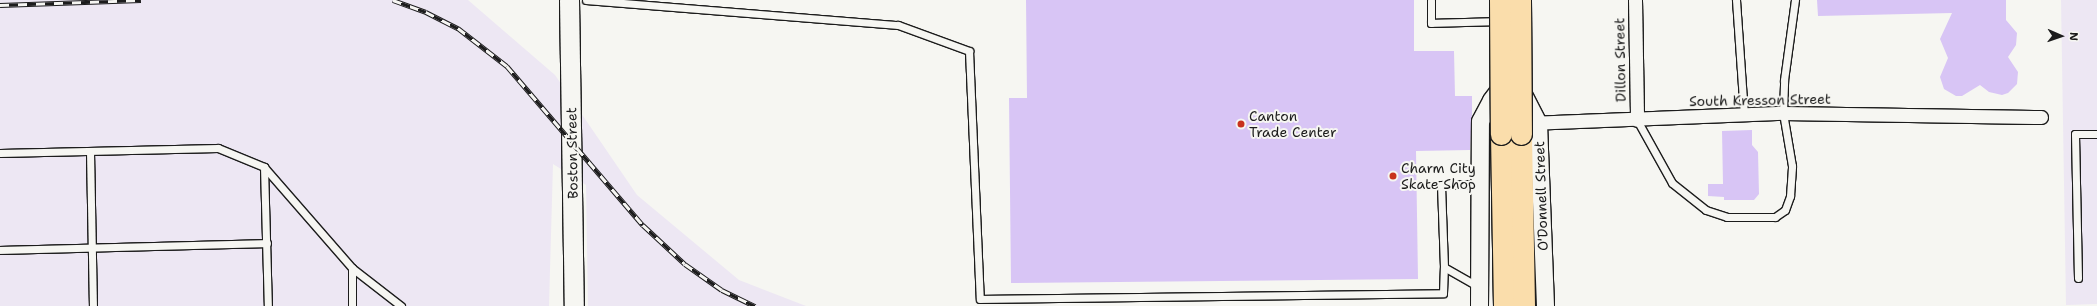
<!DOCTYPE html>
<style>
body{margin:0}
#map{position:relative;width:2097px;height:306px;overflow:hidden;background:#f6f6f2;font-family:"Shantell Sans",sans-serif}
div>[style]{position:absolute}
.built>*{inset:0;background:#ede7f3}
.building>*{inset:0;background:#d8c5f5}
.roads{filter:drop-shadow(1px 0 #1c1c1c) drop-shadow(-1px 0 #1c1c1c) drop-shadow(0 1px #1c1c1c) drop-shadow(0 -1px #1c1c1c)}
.service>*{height:7px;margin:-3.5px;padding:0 3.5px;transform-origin:3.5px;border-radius:3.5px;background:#f6f6f2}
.minor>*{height:13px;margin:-6.5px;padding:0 6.5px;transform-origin:6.5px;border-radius:6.5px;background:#f6f6f2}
.tertiary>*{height:17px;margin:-8.5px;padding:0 8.5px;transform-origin:8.5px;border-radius:8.5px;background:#f6f6f2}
.secondary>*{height:19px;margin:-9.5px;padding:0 9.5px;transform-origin:9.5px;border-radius:9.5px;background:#f6f6f2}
.primary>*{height:21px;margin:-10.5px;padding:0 10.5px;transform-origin:10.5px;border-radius:10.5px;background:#faddab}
.rail>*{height:4.5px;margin-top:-2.25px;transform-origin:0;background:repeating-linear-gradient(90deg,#f6f6f2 0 9px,#1c1c1c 0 18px);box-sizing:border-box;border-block:1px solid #1c1c1c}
.bridges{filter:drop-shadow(1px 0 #1c1c1c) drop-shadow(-1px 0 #1c1c1c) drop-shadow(0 1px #1c1c1c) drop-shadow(0 -1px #1c1c1c)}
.primary-bridge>*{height:21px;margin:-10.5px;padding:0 10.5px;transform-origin:10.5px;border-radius:10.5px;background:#faddab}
.dots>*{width:11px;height:11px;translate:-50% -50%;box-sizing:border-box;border:2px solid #f6f6f2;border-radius:50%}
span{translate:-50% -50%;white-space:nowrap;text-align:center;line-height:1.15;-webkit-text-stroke:4px #f6f6f2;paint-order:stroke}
.street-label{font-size:14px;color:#1c1c1c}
.poi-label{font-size:14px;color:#1c1c1c}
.left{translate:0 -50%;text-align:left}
.north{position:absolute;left:2041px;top:16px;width:40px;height:40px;-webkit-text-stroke:3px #f6f6f2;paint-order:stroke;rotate:92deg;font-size:11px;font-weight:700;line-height:16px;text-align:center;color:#1c1c1c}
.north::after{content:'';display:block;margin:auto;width:14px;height:18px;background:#1c1c1c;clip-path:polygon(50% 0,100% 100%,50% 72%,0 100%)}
</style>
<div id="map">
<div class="built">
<i style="clip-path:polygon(0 0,468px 0,555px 75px,637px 195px,739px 280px,806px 306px,588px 306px,586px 185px,553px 164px,549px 306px,0 306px)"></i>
<i style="clip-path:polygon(2061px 0,2097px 0,2097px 304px,2066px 305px)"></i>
</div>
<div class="building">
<i style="clip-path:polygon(1026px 0,1414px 0,1414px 51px,1454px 51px,1455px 96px,1472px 96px,1472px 114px,1470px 150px,1416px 151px,1418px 279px,1011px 283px,1009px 98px,1027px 98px)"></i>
<i style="clip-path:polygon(1817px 0,2006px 0,2006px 20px,2017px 33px,2016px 45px,2008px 57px,2018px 72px,2017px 84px,2008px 93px,2002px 95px,1989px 92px,1980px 85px,1962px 96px,1956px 96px,1944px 89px,1940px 77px,1948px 58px,1940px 39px,1952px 13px,1818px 16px)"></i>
<i style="clip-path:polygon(1752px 130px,1752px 145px,1758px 152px,1759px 194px,1754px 200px,1724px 200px,1724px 197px,1708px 196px,1708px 184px,1723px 184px,1722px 131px)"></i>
</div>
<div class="roads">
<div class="service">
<i style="left:586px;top:0;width:313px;rotate:4.6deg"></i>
<i style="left:898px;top:25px;width:76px;rotate:20.1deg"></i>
<i style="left:969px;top:51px;width:248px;rotate:87.5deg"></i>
<i style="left:980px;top:299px;width:463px;rotate:-0.7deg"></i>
<i style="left:1443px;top:293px;width:26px;rotate:-88deg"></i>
<i style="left:1431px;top:0;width:23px;rotate:90deg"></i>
<i style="left:1431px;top:23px;width:67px;rotate:-1.7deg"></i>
<i style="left:1736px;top:0;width:115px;rotate:86deg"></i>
<i style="left:1637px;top:120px;width:72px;rotate:60.9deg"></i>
<i style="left:1672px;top:183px;width:43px;rotate:38.5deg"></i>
<i style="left:1706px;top:210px;width:22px;rotate:18deg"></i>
<i style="left:1727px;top:217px;width:48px"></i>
<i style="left:1775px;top:217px;width:12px;rotate:-35deg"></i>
<i style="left:1785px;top:210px;width:15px;rotate:-70deg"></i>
<i style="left:1790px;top:196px;width:30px;rotate:-86deg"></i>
<i style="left:1792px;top:166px;width:54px;rotate:-99.6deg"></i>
<i style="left:1783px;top:113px;width:33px;rotate:-88deg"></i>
<i style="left:1784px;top:80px;width:81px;rotate:-82.2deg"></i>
<i style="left:90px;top:152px;width:154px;rotate:88.9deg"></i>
<i style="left:0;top:153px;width:218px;rotate:-1.3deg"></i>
<i style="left:218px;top:148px;width:50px;rotate:22.4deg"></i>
<i style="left:264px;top:167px;width:134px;rotate:48.9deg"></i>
<i style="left:264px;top:167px;width:139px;rotate:88.4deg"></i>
<i style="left:0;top:250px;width:267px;rotate:-1.5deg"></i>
<i style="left:2078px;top:278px;width:144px;rotate:-91.2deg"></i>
<i style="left:2075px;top:134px;width:22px"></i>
<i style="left:1479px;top:287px;width:40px;rotate:-150.3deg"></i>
<i style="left:1444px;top:267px;width:82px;rotate:-92.1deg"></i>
<i style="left:1441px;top:185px;width:38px;rotate:-2deg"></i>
<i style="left:352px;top:306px;width:38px;rotate:-90deg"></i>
<i style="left:352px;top:268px;width:62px;rotate:37.8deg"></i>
</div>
<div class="minor">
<i style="left:1635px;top:0;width:120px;rotate:89deg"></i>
<i style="left:1529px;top:123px;width:254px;rotate:-2.3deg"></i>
<i style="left:1783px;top:113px;width:258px;rotate:0.9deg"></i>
</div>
<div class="tertiary">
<i style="left:1521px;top:90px;width:37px;rotate:63deg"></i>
<i style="left:1538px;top:123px;width:183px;rotate:87.8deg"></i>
<i style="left:1479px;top:306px;width:185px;rotate:-89.7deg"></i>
<i style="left:1480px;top:121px;width:24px;rotate:-62deg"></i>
<i style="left:1491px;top:100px;width:21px;rotate:-53deg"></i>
</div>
<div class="secondary">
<i style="left:569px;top:0;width:306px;rotate:89.1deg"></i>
</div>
<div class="primary">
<i style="left:1501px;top:134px;width:172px;rotate:89deg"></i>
<i style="left:1521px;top:134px;width:172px;rotate:89deg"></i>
</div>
</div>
<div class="rail">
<i style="left:393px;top:0;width:35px;rotate:20deg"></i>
<i style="left:426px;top:12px;width:36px;rotate:27deg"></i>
<i style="left:458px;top:28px;width:62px;rotate:37.8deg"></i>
<i style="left:507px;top:66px;width:209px;rotate:49.5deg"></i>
<i style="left:643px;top:225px;width:57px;rotate:42.9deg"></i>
<i style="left:685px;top:264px;width:45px;rotate:35.1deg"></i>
<i style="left:722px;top:290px;width:37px;rotate:26deg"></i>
<i style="left:0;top:5px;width:141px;rotate:-2deg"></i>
</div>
<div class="bridges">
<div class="primary-bridge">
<i style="left:1500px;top:0;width:134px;rotate:89.6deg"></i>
<i style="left:1520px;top:0;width:134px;rotate:89.6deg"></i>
</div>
</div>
<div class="dots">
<i style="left:1241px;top:124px;background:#c8321e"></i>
<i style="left:1393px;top:176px;background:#c8321e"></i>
</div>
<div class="street-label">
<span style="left:1620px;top:60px;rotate:-91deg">Dillon Street</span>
<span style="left:1760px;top:100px;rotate:-1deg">South Kresson Street</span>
<span style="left:572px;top:153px;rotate:-91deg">Boston Street</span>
<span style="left:1541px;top:196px;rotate:-92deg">O'Donnell Street</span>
</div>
<div class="poi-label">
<span class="left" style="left:1249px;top:124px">Canton<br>Trade Center</span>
<span class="left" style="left:1401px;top:176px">Charm City<br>Skate Shop</span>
</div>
<div class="north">N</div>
</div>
